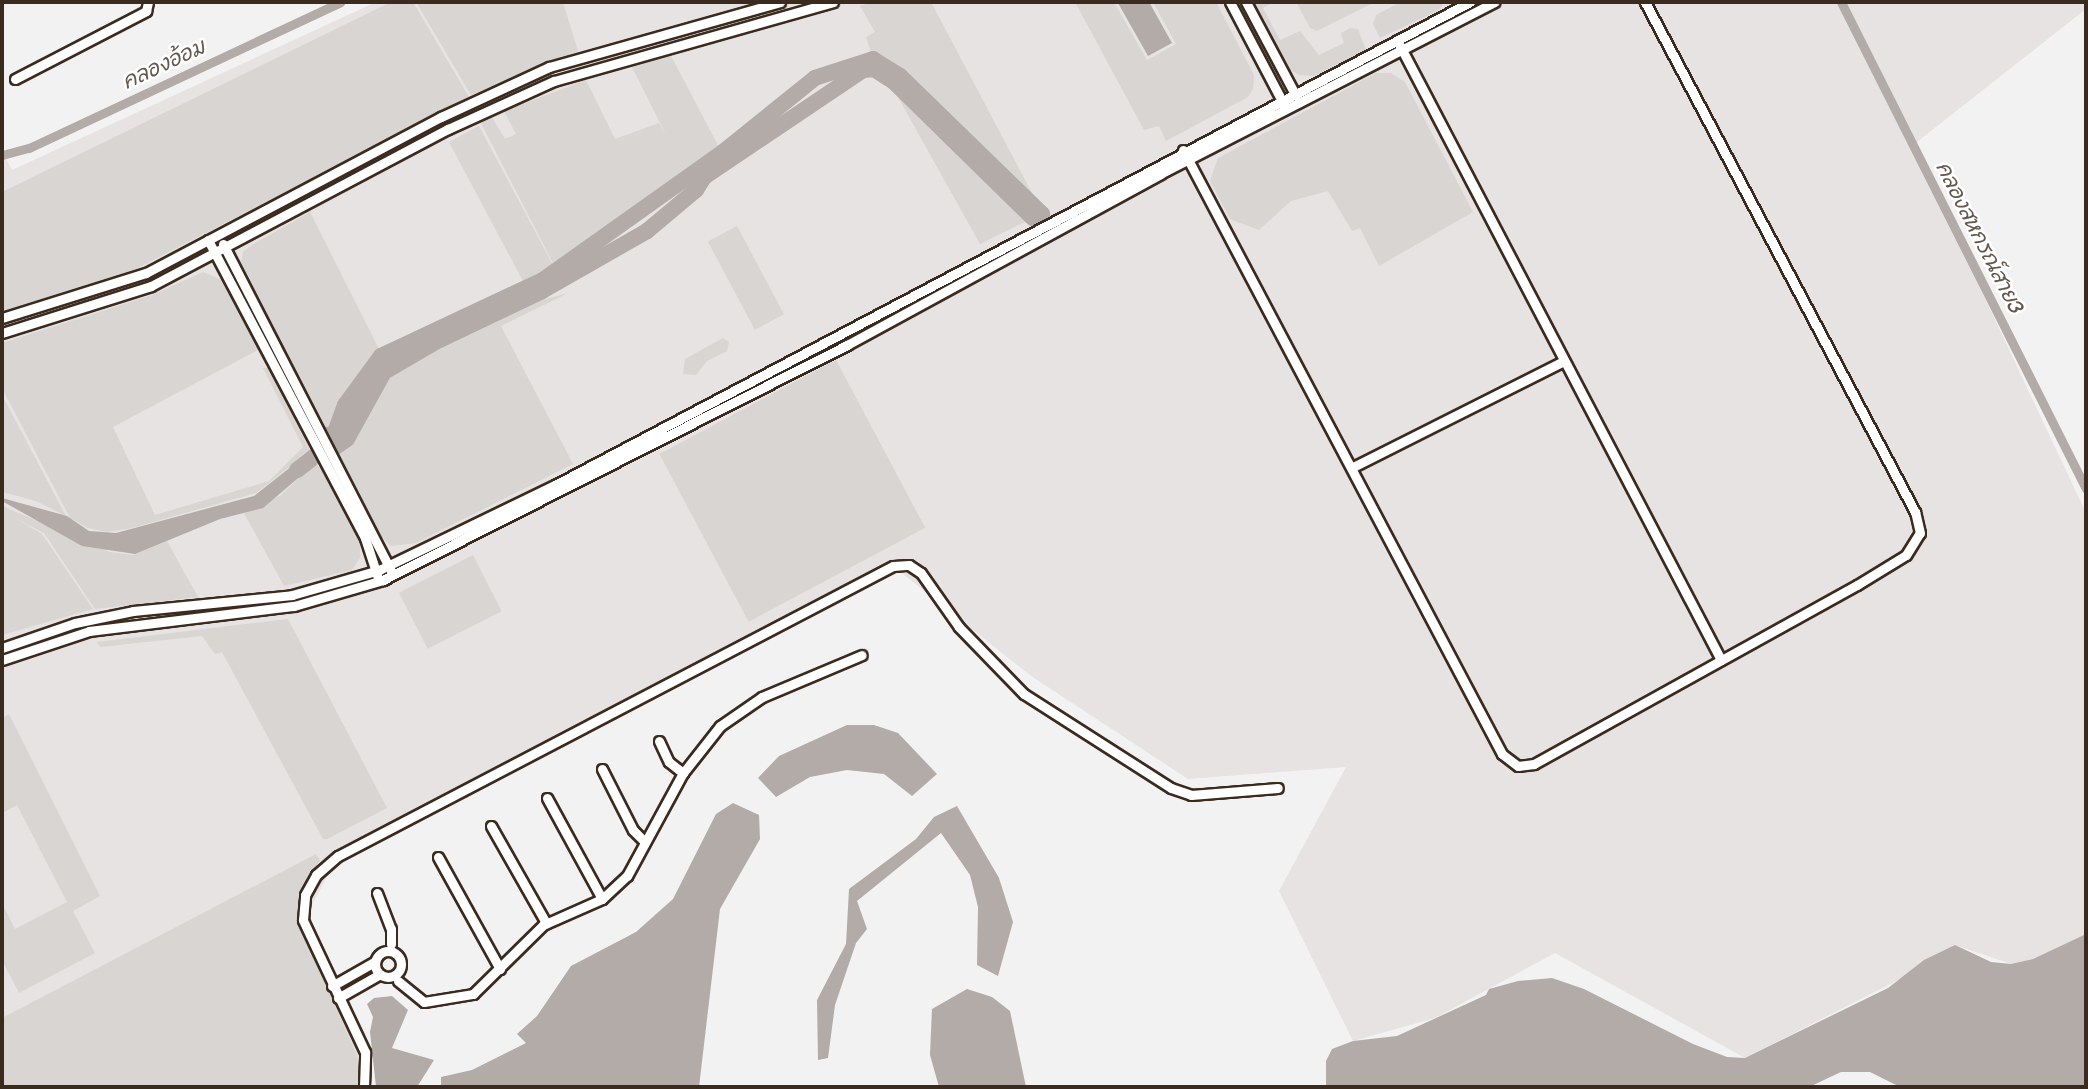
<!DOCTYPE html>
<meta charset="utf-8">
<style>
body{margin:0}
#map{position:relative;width:2088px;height:1089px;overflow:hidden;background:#f3f2f2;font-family:"Balsamiq Sans","Playpen Sans Thai",sans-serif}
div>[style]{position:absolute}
.built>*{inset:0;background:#e6e3e2}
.green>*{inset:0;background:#d8d5d2;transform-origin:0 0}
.water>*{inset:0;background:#b2aba7}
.canal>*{height:9px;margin:-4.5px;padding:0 4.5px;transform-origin:4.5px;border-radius:4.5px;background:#b2aba7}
.river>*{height:16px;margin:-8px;padding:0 8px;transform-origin:8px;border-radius:8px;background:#b2aba7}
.roads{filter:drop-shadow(2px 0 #3b2a1e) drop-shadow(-2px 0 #3b2a1e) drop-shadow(0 2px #3b2a1e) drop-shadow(0 -2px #3b2a1e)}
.minor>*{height:9px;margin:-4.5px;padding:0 4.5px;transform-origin:4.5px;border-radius:4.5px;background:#fff}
.minor>.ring{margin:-4.5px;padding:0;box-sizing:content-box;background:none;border:9px solid #fff;border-radius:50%}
span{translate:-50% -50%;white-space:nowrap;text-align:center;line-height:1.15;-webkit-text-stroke:5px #fff;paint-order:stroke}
.water-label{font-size:21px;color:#65574e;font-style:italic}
.frame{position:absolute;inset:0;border:4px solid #3b2a1e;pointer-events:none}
</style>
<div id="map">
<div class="built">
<i style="clip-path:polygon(376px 2px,2086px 2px,2086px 9px,1913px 145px,2086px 513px,2086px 934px,2033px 959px,2011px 964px,1955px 945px,1908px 975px,1745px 1058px,1555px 953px,1435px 1018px,1353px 1041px,1279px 891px,1346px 767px,1188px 779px,1031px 676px,893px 566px,338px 856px,304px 920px,376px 1056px,360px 1087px,2px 1087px,2px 151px,12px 170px)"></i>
</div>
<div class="green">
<i style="clip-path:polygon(391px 2px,413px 2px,469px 97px,136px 269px,2px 312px,2px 192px)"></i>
<i style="clip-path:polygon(416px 2px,563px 2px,578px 51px,471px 95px)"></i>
<i style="clip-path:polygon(873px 2px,931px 2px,1042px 212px,902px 78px,873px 59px,866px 37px,875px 32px,860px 6px)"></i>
<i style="clip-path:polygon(1075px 2px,1114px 2px,1147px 60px,1176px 44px,1153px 2px,1216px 2px,1254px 75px,1253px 89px,1248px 97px,1166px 141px,1159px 126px,1144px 130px)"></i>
<i style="clip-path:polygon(1252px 2px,1274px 2px,1263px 8px,1280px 40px,1300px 31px,1319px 55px,1344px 43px,1341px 33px,1350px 28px,1358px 29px,1366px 50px,1314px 76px,1299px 75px,1287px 68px)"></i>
<i style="clip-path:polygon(1296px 2px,1375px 2px,1317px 31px,1310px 28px)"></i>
<i style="clip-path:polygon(1401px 2px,1444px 2px,1439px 10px,1380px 38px,1373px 24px,1376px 15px)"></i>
<i style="clip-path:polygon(670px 54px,721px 151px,556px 269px,481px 123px,492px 117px,505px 139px,516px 134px,504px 111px,586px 80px,615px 139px,659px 123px,667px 137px,632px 67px)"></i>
<i style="clip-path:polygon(874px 69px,893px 79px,1031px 219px,980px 244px,894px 90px,879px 75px,863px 70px)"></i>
<i style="clip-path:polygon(1376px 73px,1391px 73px,1405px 82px,1473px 212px,1379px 266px,1360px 228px,1352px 231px,1328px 191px,1291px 201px,1259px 230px,1230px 219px,1210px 181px,1218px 158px)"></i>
<i style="left:479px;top:126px;width:161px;height:34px;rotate:62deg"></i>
<i style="clip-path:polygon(310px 212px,380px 351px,345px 405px,334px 433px,327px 434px,241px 262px,243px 252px,250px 246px)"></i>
<i style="left:737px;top:226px;width:100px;height:33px;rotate:62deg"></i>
<i style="clip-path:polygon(203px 272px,222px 280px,260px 349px,113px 427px,155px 515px,269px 481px,303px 447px,263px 368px,269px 368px,310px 451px,256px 493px,132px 528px,106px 532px,88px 528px,70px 518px,2px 388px,2px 343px,152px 295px)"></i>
<i style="clip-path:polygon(568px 293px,501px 326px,573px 464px,416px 543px,391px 546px,380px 535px,334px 448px,347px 439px,384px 372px,538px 294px,546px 299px)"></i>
<i style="clip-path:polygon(723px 338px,729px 342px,727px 351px,707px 361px,696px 375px,683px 374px,685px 359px)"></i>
<i style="left:836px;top:360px;width:190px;height:200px;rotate:62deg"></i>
<i style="clip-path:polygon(2px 395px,66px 516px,36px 501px,2px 492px)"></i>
<i style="clip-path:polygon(314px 463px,322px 469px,360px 541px,360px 558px,352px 570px,284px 586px,244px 513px,281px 495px)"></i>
<i style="clip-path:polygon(2px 506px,110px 552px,133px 555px,167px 541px,198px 597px,95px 609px,44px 533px,17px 519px,42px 534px,93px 609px,2px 635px)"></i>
<i style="left:473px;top:555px;width:63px;height:83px;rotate:63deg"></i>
<i style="clip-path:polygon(288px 619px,387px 808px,327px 839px,323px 839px,222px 652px,215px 654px,202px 636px,100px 647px,97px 642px)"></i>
<i style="clip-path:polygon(9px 714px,100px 896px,73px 911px,95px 953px,19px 993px,2px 960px,2px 903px,15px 929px,67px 902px,17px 805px,2px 813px,2px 718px)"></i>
<i style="clip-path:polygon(316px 854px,320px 860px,298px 895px,299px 926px,358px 1057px,358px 1087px,2px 1087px,2px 1018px)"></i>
</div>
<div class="water">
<i style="clip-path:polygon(1149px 2px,1172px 43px,1148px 56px,1118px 3px)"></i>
<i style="clip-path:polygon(311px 451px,317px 462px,263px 508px,220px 519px,135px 554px,82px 546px,2px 501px,2px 498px,67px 516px,89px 531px,116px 533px,254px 496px)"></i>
<i style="clip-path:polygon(847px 725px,874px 725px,898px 733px,937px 774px,912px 796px,884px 774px,847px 770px,810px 777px,776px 797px,758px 778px,779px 756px)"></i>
<i style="clip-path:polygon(733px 803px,759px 815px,760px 839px,720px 909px,699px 1087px,441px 1086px,441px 1077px,472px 1070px,526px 1043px,517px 1034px,537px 1016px,571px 966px,636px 932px,673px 899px,716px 814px)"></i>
<i style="clip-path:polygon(957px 806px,999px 878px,1013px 922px,998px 976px,977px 965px,978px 907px,970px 875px,941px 833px,857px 901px,867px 929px,856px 943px,835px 1005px,828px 1058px,818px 1060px,817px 1000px,846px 944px,849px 889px,916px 839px,934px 817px)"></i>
<i style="clip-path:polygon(2086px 934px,2086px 1087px,1900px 1087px,1870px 1072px,1841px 1072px,1809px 1087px,1326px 1087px,1326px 1061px,1332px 1049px,1353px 1041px,1397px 1036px,1486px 995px,1489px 989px,1518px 981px,1552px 978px,1584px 989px,1693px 1044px,1727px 1057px,1745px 1058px,1888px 988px,1924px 960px,1955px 945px,1991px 962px,2011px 964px,2033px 959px)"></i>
<i style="clip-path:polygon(967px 989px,992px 997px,1010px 1011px,1026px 1087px,939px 1087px,930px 1055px,932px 1009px)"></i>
<i style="clip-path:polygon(392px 996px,408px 1010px,392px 1048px,434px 1060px,417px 1087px,376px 1087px,370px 1032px,373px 1017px,367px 1004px,374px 998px)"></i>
</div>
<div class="canal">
<i style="left:1841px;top:2px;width:545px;rotate:63.29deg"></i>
<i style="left:2px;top:155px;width:28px;rotate:-15deg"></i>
<i style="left:29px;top:148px;width:344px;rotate:-25.1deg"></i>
</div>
<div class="river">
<i style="left:297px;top:470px;width:10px;rotate:-37deg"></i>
<i style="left:305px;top:464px;width:51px;rotate:-38.7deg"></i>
<i style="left:345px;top:432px;width:75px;rotate:-59.7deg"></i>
<i style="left:383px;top:367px;width:176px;rotate:-25.5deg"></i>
<i style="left:542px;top:291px;width:121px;rotate:-29.7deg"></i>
<i style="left:647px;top:231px;width:64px;rotate:-39.9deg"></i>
<i style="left:696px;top:190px;width:15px;rotate:-58deg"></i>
<i style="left:704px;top:177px;width:192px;rotate:-33.9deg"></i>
<i style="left:863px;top:70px;width:11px;rotate:-5deg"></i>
<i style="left:874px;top:69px;width:24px;rotate:33deg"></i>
<i style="left:894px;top:82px;width:194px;rotate:44.4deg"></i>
<i style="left:1033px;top:218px;width:10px;rotate:-24deg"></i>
<i style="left:1042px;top:214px;width:198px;rotate:-135.8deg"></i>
<i style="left:900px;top:76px;width:32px;rotate:-148deg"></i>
<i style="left:873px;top:59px;width:61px;rotate:161.9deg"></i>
<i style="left:815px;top:78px;width:118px;rotate:141.2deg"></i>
<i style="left:723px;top:152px;width:221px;rotate:144.6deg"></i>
<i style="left:543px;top:280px;width:179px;rotate:154.9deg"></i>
<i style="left:381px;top:356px;width:61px;rotate:126.3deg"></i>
<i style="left:345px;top:405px;width:32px;rotate:110deg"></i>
<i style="left:334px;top:435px;width:6px;rotate:180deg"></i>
<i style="left:328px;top:435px;width:14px;rotate:65deg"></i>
<i style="left:334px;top:448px;width:16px;rotate:-35deg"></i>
<i style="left:347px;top:439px;width:77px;rotate:-61.1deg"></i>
<i style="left:384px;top:372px;width:56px;rotate:-30.3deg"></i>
</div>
<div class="roads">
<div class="minor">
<i style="left:1230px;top:2px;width:116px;rotate:62.3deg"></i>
<i style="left:1246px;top:2px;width:106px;rotate:62deg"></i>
<i style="left:1399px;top:44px;width:695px;rotate:62.4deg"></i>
<i style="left:15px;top:79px;width:148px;rotate:-27.4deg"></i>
<i style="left:146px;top:11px;width:9px;rotate:-77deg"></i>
<i style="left:1183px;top:150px;width:683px;rotate:62.16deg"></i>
<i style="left:1502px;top:754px;width:20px;rotate:37deg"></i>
<i style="left:1518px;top:766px;width:16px;rotate:-7deg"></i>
<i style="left:1534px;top:764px;width:369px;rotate:-29deg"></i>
<i style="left:1857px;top:585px;width:57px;rotate:-31.5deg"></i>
<i style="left:1906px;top:555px;width:26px;rotate:-58deg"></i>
<i style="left:1920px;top:533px;width:22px;rotate:-103deg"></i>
<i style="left:1915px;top:512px;width:577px;rotate:-117.9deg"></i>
<i style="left:208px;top:240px;width:337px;rotate:62.2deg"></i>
<i style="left:365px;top:538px;width:40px;rotate:72deg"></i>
<i style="left:223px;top:244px;width:368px;rotate:62.8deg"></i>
<i style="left:2px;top:318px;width:151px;rotate:-17.4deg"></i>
<i style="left:146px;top:273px;width:334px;rotate:-27.9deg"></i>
<i style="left:441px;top:117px;width:119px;rotate:-24.8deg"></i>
<i style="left:549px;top:67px;width:240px;rotate:-15.7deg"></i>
<i style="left:2px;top:333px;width:156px;rotate:-17.5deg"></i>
<i style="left:151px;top:286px;width:336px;rotate:-27.9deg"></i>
<i style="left:448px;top:129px;width:116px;rotate:-24.4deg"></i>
<i style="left:554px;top:81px;width:290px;rotate:-15.8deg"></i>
<i style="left:1353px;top:467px;width:234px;rotate:-26.7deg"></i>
<i style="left:2px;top:648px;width:77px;rotate:-18.9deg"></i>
<i style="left:75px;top:623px;width:59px;rotate:-11.7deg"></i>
<i style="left:133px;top:611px;width:160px;rotate:-5.7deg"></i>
<i style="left:292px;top:595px;width:91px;rotate:-16deg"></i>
<i style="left:379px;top:570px;width:195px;rotate:-25.8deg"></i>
<i style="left:555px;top:485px;width:1035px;rotate:-27.83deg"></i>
<i style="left:2px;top:660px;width:92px;rotate:-18.4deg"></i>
<i style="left:89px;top:631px;width:207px;rotate:-7deg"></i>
<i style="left:294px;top:606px;width:93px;rotate:-16.3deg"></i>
<i style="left:383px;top:580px;width:520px;rotate:-26.86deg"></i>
<i style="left:847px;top:345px;width:357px;rotate:-28.6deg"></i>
<i style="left:1160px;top:174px;width:376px;rotate:-27.2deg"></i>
<i style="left:659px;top:741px;width:23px;rotate:65deg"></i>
<i style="left:669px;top:762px;width:18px;rotate:38deg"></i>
<i style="left:602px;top:769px;width:68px;rotate:63.1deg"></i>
<i style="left:633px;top:830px;width:16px;rotate:45deg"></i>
<i style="left:547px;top:798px;width:115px;rotate:61.4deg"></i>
<i style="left:491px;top:826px;width:112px;rotate:60.4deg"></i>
<i style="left:438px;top:857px;width:128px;rotate:61deg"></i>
<i style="left:377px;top:893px;width:39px;rotate:69deg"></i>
<i style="left:391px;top:929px;width:15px;rotate:90deg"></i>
<i class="ring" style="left:375px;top:951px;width:17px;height:17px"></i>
<i style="left:398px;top:981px;width:33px;rotate:39deg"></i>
<i style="left:424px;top:1002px;width:50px;rotate:-9.3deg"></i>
<i style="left:473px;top:994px;width:98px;rotate:-44.6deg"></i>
<i style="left:543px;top:925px;width:64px;rotate:-23.8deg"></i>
<i style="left:602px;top:899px;width:34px;rotate:-43deg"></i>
<i style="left:627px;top:876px;width:117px;rotate:-61.5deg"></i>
<i style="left:683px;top:773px;width:60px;rotate:-51.8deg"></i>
<i style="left:720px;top:726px;width:51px;rotate:-34.6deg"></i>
<i style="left:762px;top:697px;width:108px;rotate:-22.8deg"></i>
<i style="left:332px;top:986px;width:48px;rotate:-29.7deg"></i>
<i style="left:338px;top:998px;width:48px;rotate:-29.7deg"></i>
<i style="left:364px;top:1087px;width:35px;rotate:-88deg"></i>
<i style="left:365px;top:1052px;width:146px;rotate:-115.2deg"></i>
<i style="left:303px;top:920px;width:25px;rotate:-85deg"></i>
<i style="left:305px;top:895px;width:23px;rotate:-61deg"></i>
<i style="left:316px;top:875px;width:29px;rotate:-41deg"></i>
<i style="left:338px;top:856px;width:626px;rotate:-27.59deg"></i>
<i style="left:893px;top:566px;width:16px;rotate:-4deg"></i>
<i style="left:909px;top:565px;width:14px;rotate:34deg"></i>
<i style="left:921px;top:573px;width:66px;rotate:54.9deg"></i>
<i style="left:959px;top:627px;width:93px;rotate:45.9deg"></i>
<i style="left:1024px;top:694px;width:174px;rotate:32.6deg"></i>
<i style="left:1171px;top:788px;width:21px;rotate:19deg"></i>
<i style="left:1191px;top:795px;width:87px;rotate:-4.6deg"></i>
</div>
</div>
<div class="water-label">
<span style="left:164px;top:65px;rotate:-25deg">คลองอ้อม</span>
<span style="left:1979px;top:238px;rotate:63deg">คลองสหกรณ์สาย3</span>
</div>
<div class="frame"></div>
</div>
